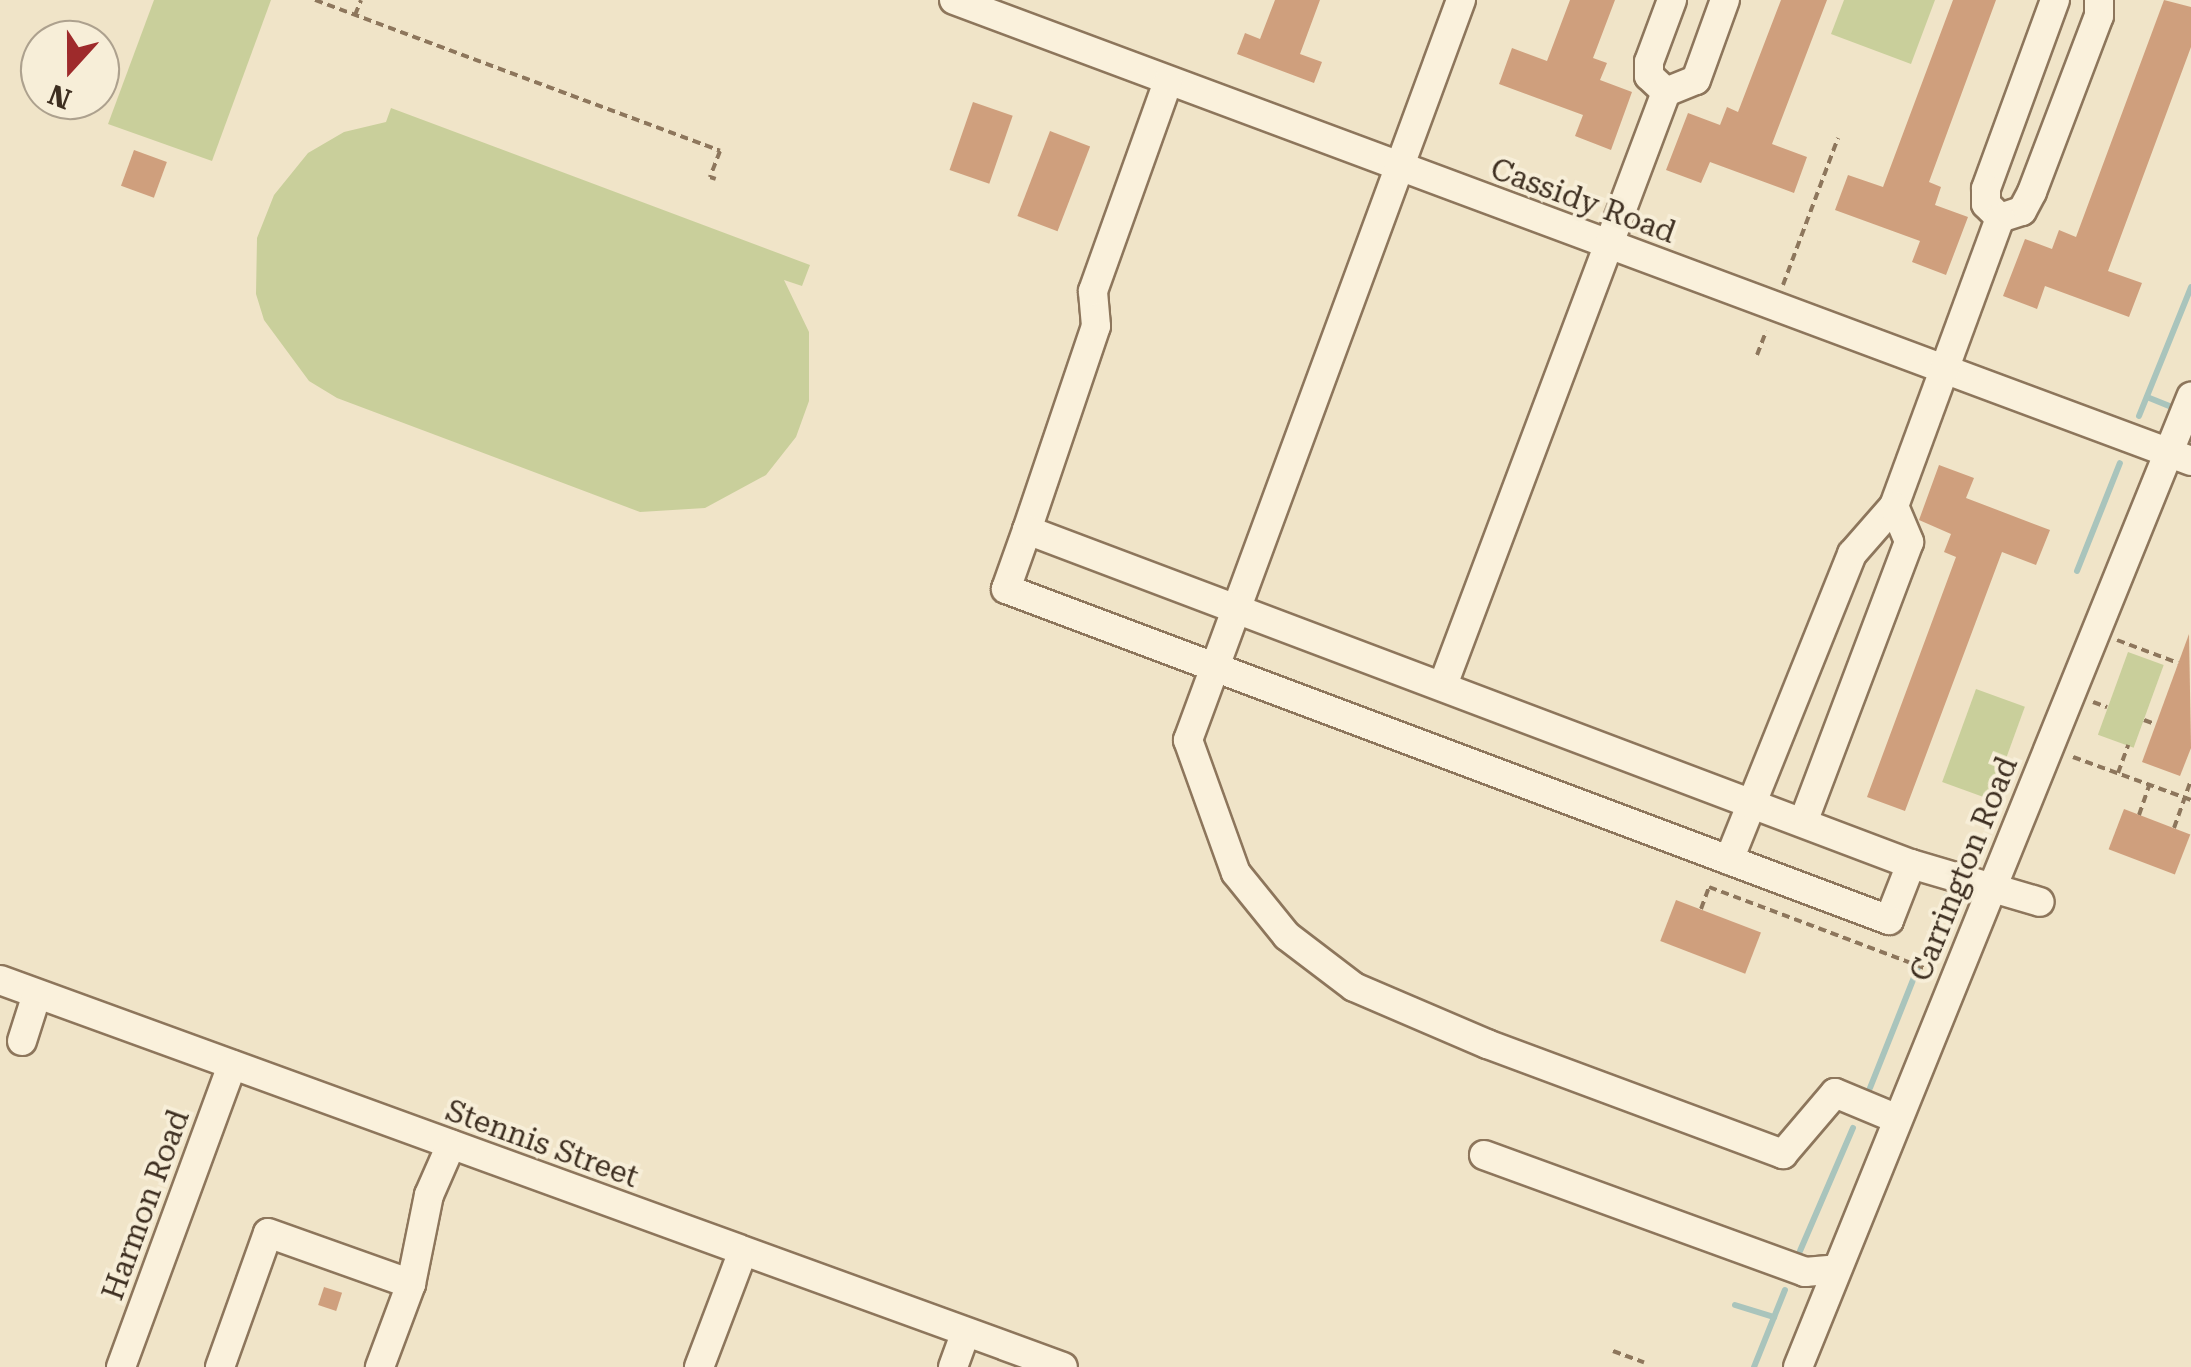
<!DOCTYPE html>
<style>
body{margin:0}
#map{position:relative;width:2191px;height:1367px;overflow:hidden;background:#f0e4c8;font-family:"Roboto Serif",serif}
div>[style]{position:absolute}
.green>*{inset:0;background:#c9cf9b;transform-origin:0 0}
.stream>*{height:6px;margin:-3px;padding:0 3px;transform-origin:3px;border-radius:3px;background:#a9c4bc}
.building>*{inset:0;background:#cf9f7d;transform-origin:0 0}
.path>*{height:4px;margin-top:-2px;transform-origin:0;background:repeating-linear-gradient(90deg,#8d765c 0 8px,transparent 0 13px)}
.roads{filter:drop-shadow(2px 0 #8d765c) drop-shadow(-2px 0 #8d765c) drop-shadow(0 2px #8d765c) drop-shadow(0 -2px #8d765c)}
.minor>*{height:28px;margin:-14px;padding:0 14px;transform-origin:14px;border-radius:14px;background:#faf1dc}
span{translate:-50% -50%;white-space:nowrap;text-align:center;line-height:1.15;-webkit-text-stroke:8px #f7eed8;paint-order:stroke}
.street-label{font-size:30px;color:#3d2e20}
.north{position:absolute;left:20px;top:20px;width:100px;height:100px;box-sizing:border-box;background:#f7eed8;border:2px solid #ada18e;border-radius:50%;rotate:201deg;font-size:28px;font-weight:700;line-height:40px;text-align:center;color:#3d2e20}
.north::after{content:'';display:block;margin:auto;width:35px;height:45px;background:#9e2a2b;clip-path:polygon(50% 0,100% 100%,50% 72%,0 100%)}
</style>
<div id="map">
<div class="green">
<i style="clip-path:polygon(154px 0,271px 0,212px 161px,108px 124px)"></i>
<i style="clip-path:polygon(1844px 0,1935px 0,1911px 64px,1831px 34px)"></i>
<i style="clip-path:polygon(391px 108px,810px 265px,802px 286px,784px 280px,809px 332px,809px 401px,796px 437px,766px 475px,705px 508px,640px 512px,337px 398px,309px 381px,264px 320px,256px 294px,257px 238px,274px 195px,308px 153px,344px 132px,386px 122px)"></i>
<i style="left:2128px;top:652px;width:38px;height:88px;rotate:20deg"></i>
<i style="left:1976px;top:689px;width:52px;height:99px;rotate:20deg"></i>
</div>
<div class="stream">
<i style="left:2147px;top:397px;width:35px;rotate:22deg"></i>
<i style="left:2139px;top:416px;width:139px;rotate:-68deg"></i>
<i style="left:2077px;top:571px;width:116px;rotate:-68.3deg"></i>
<i style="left:1870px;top:1088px;width:206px;rotate:-68.3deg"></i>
<i style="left:1800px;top:1251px;width:134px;rotate:-66.7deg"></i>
<i style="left:1735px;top:1305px;width:41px;rotate:17.1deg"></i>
<i style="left:1754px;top:1367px;width:83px;rotate:-68.1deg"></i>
</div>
<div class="building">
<i style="clip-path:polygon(1275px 0,1320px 0,1300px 54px,1322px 62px,1314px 83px,1237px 54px,1245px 33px,1260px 39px)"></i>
<i style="clip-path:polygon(1570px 0,1615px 0,1593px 58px,1607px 63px,1600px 80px,1632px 92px,1611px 150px,1575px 136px,1583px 115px,1499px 84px,1512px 48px,1547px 61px)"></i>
<i style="clip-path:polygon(1781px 0,1827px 0,1772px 144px,1807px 157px,1794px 193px,1710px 162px,1701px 183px,1666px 170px,1688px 113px,1720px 125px,1727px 107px,1738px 112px)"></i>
<i style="clip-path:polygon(1953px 0,1996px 0,1929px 182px,1941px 187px,1935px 205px,1968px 217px,1946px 275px,1912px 262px,1920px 241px,1835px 210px,1848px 175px,1883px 187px)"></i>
<i style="clip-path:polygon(2164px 0,2191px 7px,2191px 47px,2108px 271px,2142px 283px,2129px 317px,2045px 286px,2037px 309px,2003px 296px,2025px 239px,2052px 249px,2059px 230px,2076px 237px)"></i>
<i style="left:973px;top:102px;width:42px;height:72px;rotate:19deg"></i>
<i style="left:1050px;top:131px;width:43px;height:91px;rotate:21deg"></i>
<i style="left:134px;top:150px;width:35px;height:38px;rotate:20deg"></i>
<i style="clip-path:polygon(1939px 465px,1974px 478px,1966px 498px,2050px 530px,2036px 565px,2002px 552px,1905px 811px,1867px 797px,1956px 557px,1944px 552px,1951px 534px,1919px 520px)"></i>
<i style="clip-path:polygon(2189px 634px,2191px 748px,2180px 776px,2142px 762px)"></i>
<i style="left:2124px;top:809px;width:71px;height:43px;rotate:21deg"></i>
<i style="left:1676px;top:900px;width:91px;height:44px;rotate:21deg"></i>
<i style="left:324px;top:1287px;width:19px;height:19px;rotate:18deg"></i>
</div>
<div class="path">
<i style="left:315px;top:0;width:432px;rotate:20.4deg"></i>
<i style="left:720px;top:151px;width:28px;rotate:111deg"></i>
<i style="left:710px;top:177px;width:6px;rotate:18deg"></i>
<i style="left:355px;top:15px;width:16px;rotate:-68deg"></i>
<i style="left:1783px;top:285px;width:157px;rotate:-69.5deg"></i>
<i style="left:1757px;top:355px;width:26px;rotate:-69deg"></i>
<i style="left:2117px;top:640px;width:65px;rotate:20.7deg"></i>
<i style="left:2093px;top:702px;width:15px;rotate:20deg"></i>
<i style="left:2144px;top:720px;width:12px;rotate:20deg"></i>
<i style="left:2073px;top:757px;width:126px;rotate:20deg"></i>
<i style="left:2118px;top:773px;width:30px;rotate:-70deg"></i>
<i style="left:2139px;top:815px;width:31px;rotate:-71deg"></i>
<i style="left:2174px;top:828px;width:51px;rotate:-70.5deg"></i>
<i style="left:1701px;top:909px;width:23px;rotate:-70deg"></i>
<i style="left:1709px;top:887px;width:236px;rotate:20.6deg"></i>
<i style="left:1613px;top:1351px;width:33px;rotate:20deg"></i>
</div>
<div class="roads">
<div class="minor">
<i style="left:954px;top:0;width:1320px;rotate:20.44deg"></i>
<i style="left:1461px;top:0;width:789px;rotate:110.25deg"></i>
<i style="left:1188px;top:740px;width:141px;rotate:70.2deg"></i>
<i style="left:1236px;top:873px;width:81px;rotate:51deg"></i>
<i style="left:1287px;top:936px;width:84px;rotate:37.3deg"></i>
<i style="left:1354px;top:987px;width:145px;rotate:23.2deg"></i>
<i style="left:1487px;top:1044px;width:316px;rotate:20.4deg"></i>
<i style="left:1783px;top:1154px;width:80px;rotate:-49.6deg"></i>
<i style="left:1835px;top:1093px;width:65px;rotate:22.6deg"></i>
<i style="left:1672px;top:0;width:66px;rotate:110.4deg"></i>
<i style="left:1649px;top:62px;width:14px;rotate:90deg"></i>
<i style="left:1649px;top:76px;width:23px;rotate:43deg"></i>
<i style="left:1666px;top:92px;width:32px;rotate:-22deg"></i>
<i style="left:1696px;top:80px;width:85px;rotate:-70.1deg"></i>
<i style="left:2055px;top:0;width:201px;rotate:110.1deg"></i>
<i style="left:1986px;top:189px;width:15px;rotate:90deg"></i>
<i style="left:1986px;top:204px;width:20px;rotate:45deg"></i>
<i style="left:2000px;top:218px;width:23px;rotate:-18deg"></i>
<i style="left:2022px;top:211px;width:21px;rotate:-62deg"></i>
<i style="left:2032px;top:192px;width:188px;rotate:-69.2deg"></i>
<i style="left:2099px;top:16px;width:16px;rotate:-90deg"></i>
<i style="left:1894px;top:506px;width:307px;rotate:-69.8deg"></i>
<i style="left:1027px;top:530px;width:215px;rotate:-71.3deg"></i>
<i style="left:1096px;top:326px;width:35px;rotate:-95deg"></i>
<i style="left:1093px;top:291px;width:223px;rotate:-70.3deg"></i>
<i style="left:1443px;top:685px;width:634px;rotate:-69.39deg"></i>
<i style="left:1729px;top:860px;width:330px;rotate:-68.1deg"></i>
<i style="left:1852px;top:554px;width:64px;rotate:-48.8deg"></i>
<i style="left:1894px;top:506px;width:39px;rotate:67deg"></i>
<i style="left:1909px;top:542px;width:300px;rotate:110.7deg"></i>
<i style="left:1911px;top:864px;width:60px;rotate:111.4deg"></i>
<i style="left:1889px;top:920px;width:943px;rotate:-159.45deg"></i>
<i style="left:1006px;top:589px;width:63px;rotate:-70.4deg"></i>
<i style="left:1027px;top:530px;width:945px;rotate:20.7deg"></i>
<i style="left:1911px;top:864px;width:134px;rotate:16.4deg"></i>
<i style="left:0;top:980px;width:1131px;rotate:20deg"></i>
<i style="left:22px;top:1041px;width:49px;rotate:-72.3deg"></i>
<i style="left:1484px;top:1155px;width:342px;rotate:20deg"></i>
<i style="left:1805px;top:1272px;width:32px;rotate:-5deg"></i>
<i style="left:411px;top:1284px;width:91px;rotate:-78.6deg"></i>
<i style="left:429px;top:1195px;width:55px;rotate:-66.3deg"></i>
<i style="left:121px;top:1367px;width:322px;rotate:-69.8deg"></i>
<i style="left:220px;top:1367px;width:142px;rotate:-70.3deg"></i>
<i style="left:268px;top:1233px;width:152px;rotate:19.6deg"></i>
<i style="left:411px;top:1284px;width:89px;rotate:110.5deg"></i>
<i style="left:699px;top:1367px;width:124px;rotate:-69.2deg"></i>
<i style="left:953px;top:1367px;width:37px;rotate:-70deg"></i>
<i style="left:1798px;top:1367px;width:1047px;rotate:-67.94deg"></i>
</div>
</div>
<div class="street-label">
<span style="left:1583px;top:201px;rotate:20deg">Cassidy Road</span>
<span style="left:1964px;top:869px;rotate:-68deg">Carrington Road</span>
<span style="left:542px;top:1144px;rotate:20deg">Stennis Street</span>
<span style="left:146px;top:1205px;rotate:-70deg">Harmon Road</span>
</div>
<div class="north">N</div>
</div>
